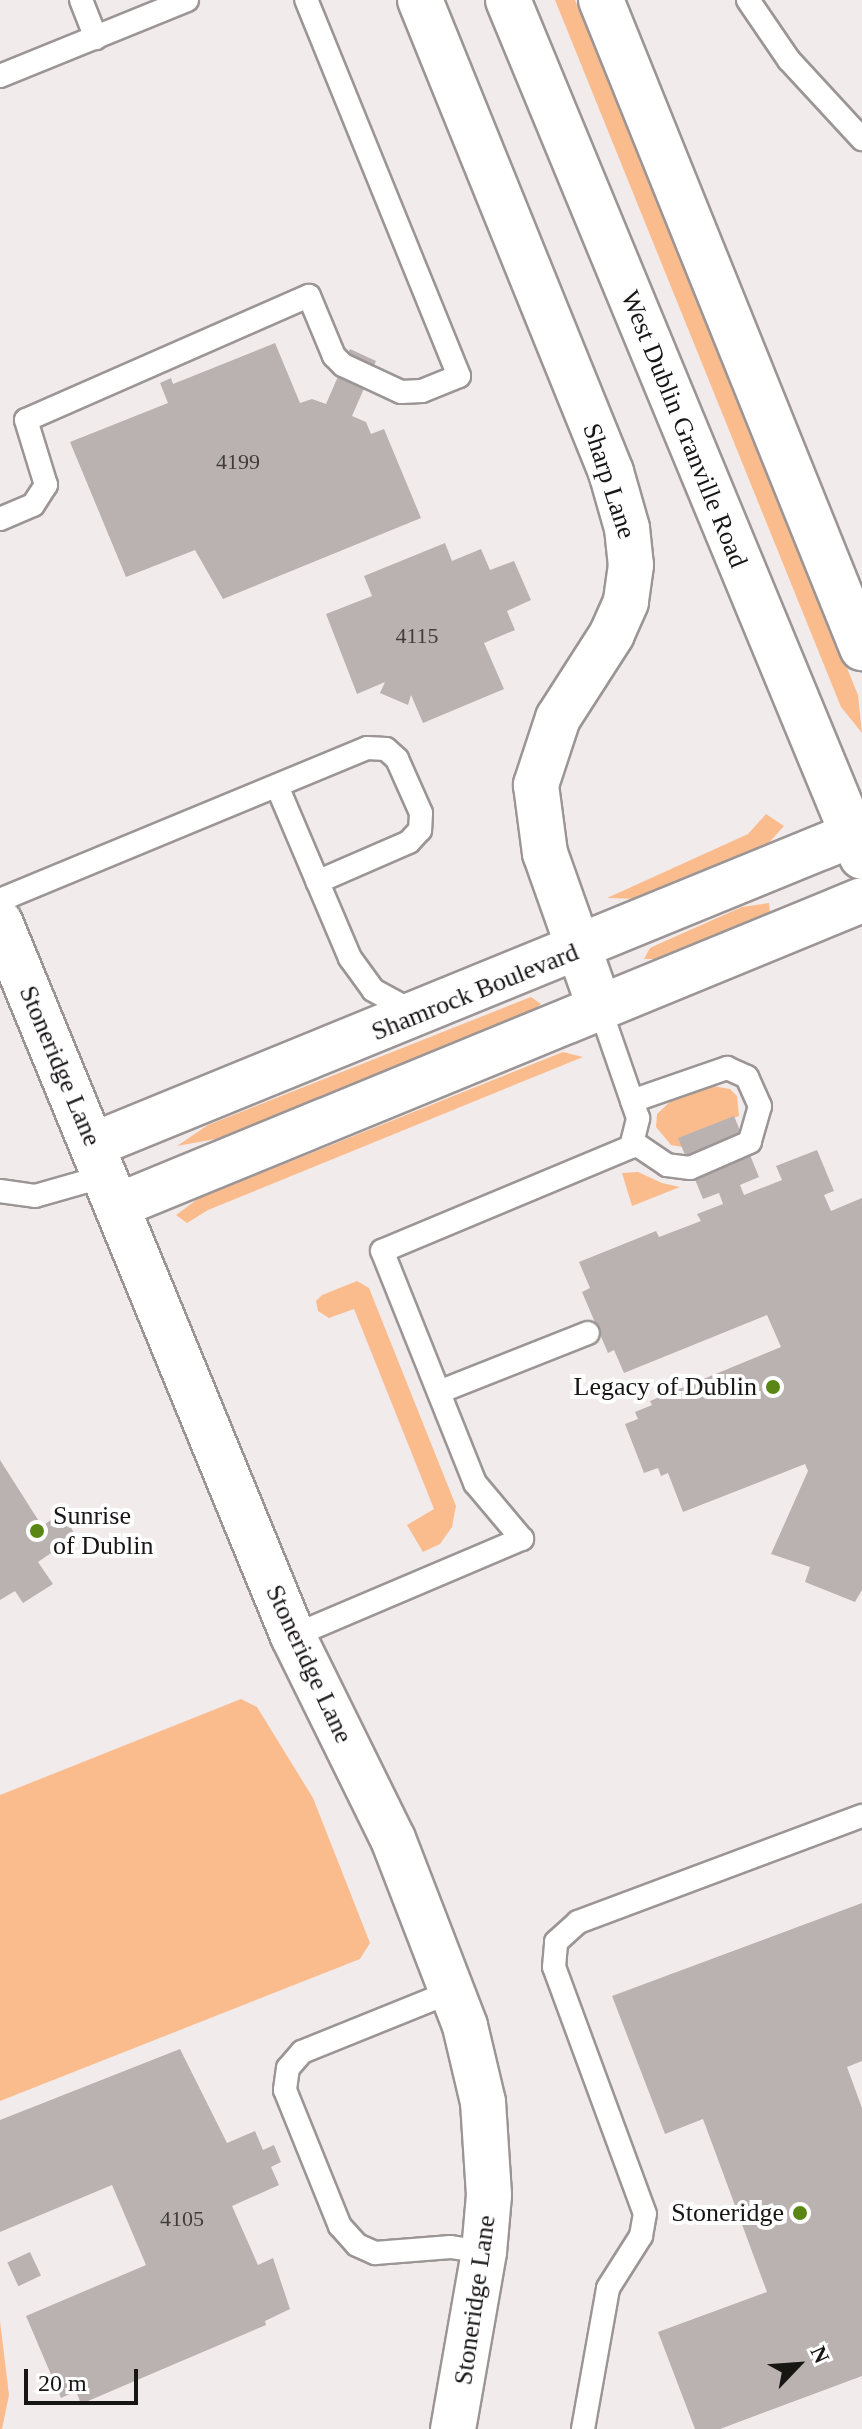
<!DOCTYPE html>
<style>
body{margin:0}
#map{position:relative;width:862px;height:2429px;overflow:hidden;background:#f2ebec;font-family:"Times New Roman",serif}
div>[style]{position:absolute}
.green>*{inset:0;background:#fabc8d}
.building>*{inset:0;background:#b9b2b1;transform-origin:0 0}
.roads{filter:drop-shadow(2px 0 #9c9596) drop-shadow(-2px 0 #9c9596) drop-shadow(0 2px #9c9596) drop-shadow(0 -2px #9c9596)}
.service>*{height:22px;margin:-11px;padding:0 11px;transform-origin:11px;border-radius:11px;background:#fff}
.minor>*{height:44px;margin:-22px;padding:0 22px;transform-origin:22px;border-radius:22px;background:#fff}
.primary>*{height:44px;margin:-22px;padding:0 22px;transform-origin:22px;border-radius:22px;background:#fff}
.dots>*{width:22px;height:22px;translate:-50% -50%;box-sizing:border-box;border:4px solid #fff;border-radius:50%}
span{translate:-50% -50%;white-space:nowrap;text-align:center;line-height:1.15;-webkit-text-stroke:8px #fff;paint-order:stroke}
.number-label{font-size:22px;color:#403c3c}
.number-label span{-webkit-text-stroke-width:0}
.street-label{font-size:26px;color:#181515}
.poi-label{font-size:26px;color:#181515}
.right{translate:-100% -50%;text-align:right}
.left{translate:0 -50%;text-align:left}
.north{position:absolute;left:758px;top:2325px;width:80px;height:80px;-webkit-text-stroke:6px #fff;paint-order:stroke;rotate:65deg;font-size:22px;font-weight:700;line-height:32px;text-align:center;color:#181515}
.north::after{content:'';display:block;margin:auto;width:28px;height:36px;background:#181515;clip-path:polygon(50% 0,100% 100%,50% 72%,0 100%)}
.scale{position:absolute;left:24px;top:2369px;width:114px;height:36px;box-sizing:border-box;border:4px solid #181515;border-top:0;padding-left:10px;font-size:24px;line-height:28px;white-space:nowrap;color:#181515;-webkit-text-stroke:6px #fff;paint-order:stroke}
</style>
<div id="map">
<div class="green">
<i style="clip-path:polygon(555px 0,575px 0,858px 695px,862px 733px,841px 707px)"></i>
<i style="clip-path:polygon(766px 814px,784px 826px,765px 847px,640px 899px,607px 898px,748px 834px)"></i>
<i style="clip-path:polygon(769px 903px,770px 912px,761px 919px,666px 959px,644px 959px,650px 948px,663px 942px,742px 907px)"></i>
<i style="clip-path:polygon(531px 997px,541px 1004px,527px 1017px,232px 1136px,177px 1146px,208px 1125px)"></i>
<i style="clip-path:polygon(563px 1052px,583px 1057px,208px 1210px,187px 1223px,176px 1215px,199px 1198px)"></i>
<i style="clip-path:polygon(707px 1085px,730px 1089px,737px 1096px,739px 1116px,679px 1138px,682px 1147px,671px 1145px,656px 1127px,657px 1114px,672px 1100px)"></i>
<i style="clip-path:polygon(638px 1172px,662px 1183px,680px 1187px,632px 1206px,622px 1173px)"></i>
<i style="clip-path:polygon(357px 1281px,369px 1288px,456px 1506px,452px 1527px,440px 1544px,423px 1552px,407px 1525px,434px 1509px,354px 1309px,329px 1318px,318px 1311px,316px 1301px,322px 1295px)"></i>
<i style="clip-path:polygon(241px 1699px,257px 1707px,313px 1798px,370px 1943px,360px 1959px,0 2101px,0 1795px)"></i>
<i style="clip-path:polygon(0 2321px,9px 2395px,2px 2429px,0 2429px)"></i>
</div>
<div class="building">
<i style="clip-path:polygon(275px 343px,300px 403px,312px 399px,326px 404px,350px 349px,376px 361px,352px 416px,366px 422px,371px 434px,384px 429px,421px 518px,223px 599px,195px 550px,126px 577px,70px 442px,168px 403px,160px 383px,171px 378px,173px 384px)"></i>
<i style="clip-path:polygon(445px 543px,452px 561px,481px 549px,490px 570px,514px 561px,531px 600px,507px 611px,515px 630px,484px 643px,504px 689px,423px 723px,411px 695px,408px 705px,380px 693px,385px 682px,357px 694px,326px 614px,372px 596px,364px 576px)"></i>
<i style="clip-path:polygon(734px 1116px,759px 1177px,740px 1185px,744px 1195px,782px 1180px,776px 1166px,817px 1150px,834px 1191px,824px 1195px,831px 1211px,862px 1198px,862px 1590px,855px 1602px,805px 1582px,810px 1567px,771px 1554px,808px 1471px,805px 1464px,683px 1512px,668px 1473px,661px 1476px,658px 1468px,644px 1473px,625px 1424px,638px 1419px,635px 1412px,652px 1405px,650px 1401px,781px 1347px,767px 1315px,624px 1373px,614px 1350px,608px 1353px,582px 1292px,590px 1288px,579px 1262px,656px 1231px,659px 1237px,701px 1221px,697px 1214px,723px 1204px,719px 1193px,703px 1199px,678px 1138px)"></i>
<i style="clip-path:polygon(0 1460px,42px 1526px,62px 1513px,76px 1536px,38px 1562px,53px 1584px,23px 1603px,15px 1591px,0 1600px)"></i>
<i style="clip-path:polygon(862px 1903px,862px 2061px,847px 2067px,862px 2108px,862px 2376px,720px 2429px,695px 2429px,658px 2332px,767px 2292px,703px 2119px,665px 2134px,612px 1996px)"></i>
<i style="clip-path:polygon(180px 2049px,227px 2143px,255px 2131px,263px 2150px,274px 2145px,281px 2162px,271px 2167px,279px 2185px,232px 2206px,258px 2265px,273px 2258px,290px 2309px,265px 2321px,266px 2325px,81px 2404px,76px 2391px,61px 2398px,26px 2316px,146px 2265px,112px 2185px,0 2232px,0 2120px)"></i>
<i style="left:30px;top:2252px;width:26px;height:25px;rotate:65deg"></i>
</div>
<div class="roads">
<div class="service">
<i style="left:81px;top:0;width:41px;rotate:68.5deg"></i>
<i style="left:748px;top:0;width:73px;rotate:55.7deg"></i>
<i style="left:789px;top:60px;width:108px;rotate:47.3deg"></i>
<i style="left:0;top:76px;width:202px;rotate:-22.1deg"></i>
<i style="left:0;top:519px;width:36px;rotate:-23deg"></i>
<i style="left:33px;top:505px;width:24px;rotate:-57deg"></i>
<i style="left:46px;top:485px;width:68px;rotate:-107.1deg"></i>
<i style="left:26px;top:420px;width:309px;rotate:-23.7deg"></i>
<i style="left:309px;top:296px;width:65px;rotate:67.4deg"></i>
<i style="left:334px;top:356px;width:13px;rotate:45deg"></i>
<i style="left:343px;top:365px;width:64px;rotate:25deg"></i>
<i style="left:401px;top:392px;width:21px;rotate:-3deg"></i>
<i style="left:422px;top:391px;width:40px;rotate:-22deg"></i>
<i style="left:459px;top:376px;width:406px;rotate:-112.1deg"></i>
<i style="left:277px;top:786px;width:187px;rotate:67deg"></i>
<i style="left:350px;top:958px;width:39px;rotate:54deg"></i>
<i style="left:373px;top:990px;width:44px;rotate:28.3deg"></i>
<i style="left:0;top:900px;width:397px;rotate:-22.5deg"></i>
<i style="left:367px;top:748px;width:19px;rotate:3deg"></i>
<i style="left:386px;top:749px;width:15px;rotate:42deg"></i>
<i style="left:397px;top:759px;width:59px;rotate:66deg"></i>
<i style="left:421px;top:813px;width:17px;rotate:93deg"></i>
<i style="left:420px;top:830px;width:16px;rotate:133deg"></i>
<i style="left:409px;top:842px;width:100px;rotate:156.5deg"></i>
<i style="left:632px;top:1101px;width:101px;rotate:-19.2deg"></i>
<i style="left:727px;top:1068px;width:22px;rotate:24deg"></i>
<i style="left:747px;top:1077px;width:32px;rotate:66deg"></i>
<i style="left:760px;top:1106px;width:37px;rotate:106deg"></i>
<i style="left:750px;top:1142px;width:65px;rotate:156.6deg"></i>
<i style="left:690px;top:1168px;width:23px;rotate:-173deg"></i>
<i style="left:667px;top:1165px;width:40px;rotate:-146deg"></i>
<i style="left:0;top:1191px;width:35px;rotate:8deg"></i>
<i style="left:35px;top:1196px;width:73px;rotate:-15.9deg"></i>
<i style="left:439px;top:1392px;width:160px;rotate:-21.6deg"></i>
<i style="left:293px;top:1636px;width:249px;rotate:-23deg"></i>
<i style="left:522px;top:1539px;width:73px;rotate:-130deg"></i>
<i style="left:475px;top:1483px;width:250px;rotate:-111.8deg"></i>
<i style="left:382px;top:1251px;width:270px;rotate:-22.7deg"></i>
<i style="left:631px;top:1147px;width:30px;rotate:-76deg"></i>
<i style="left:638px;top:1118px;width:116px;rotate:-109.1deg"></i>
<i style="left:453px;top:1991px;width:163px;rotate:158deg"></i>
<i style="left:302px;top:2052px;width:21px;rotate:131deg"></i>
<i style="left:288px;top:2068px;width:22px;rotate:98deg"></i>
<i style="left:285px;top:2090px;width:147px;rotate:68deg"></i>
<i style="left:340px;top:2226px;width:25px;rotate:48deg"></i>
<i style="left:357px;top:2245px;width:20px;rotate:24deg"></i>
<i style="left:375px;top:2253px;width:76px;rotate:-4.5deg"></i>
<i style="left:451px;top:2247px;width:33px;rotate:9deg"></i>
<i style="left:583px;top:2429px;width:143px;rotate:-79.9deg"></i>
<i style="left:608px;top:2288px;width:62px;rotate:-57.6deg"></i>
<i style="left:641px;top:2236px;width:22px;rotate:-80deg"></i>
<i style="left:645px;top:2214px;width:263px;rotate:-110.2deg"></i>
<i style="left:554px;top:1967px;width:25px;rotate:-85deg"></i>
<i style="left:556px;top:1942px;width:30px;rotate:-42deg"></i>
<i style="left:578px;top:1922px;width:303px;rotate:-20.5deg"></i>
</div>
<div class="minor">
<i style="left:420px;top:0;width:509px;rotate:67.97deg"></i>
<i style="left:611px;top:472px;width:58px;rotate:74.1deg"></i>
<i style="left:627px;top:528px;width:37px;rotate:84deg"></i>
<i style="left:631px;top:565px;width:37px;rotate:98deg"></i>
<i style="left:626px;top:602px;width:35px;rotate:114deg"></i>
<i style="left:612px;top:634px;width:100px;rotate:122.7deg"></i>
<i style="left:558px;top:718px;width:71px;rotate:108.2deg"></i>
<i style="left:536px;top:785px;width:69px;rotate:82.5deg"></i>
<i style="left:545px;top:853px;width:164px;rotate:70.5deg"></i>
<i style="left:0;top:922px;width:772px;rotate:67.69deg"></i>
<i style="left:293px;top:1636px;width:226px;rotate:63.8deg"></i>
<i style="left:393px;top:1839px;width:200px;rotate:68.9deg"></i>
<i style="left:465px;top:2026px;width:78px;rotate:76.7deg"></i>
<i style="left:483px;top:2102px;width:93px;rotate:86.3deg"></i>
<i style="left:489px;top:2195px;width:57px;rotate:95deg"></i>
<i style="left:484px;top:2252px;width:180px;rotate:99.9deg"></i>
<i style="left:93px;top:1145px;width:822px;rotate:-22.23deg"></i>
<i style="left:117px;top:1206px;width:805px;rotate:-22.33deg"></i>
</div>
<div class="primary">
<i style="left:508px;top:0;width:927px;rotate:67.56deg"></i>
<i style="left:601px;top:0;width:699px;rotate:68.06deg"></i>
</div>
</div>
<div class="dots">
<i style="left:773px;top:1387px;background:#5a8613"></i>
<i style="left:37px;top:1531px;background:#5a8613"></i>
<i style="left:800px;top:2213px;background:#5a8613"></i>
</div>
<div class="number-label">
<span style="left:238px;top:462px">4199</span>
<span style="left:417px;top:636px">4115</span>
<span style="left:182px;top:2219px">4105</span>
</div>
<div class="street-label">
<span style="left:684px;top:429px;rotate:68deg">West Dublin Granville Road</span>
<span style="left:609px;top:481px;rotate:72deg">Sharp Lane</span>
<span style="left:475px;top:992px;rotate:-22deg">Shamrock Boulevard</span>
<span style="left:60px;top:1066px;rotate:67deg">Stoneridge Lane</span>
<span style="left:309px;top:1664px;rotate:65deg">Stoneridge Lane</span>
<span style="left:475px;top:2300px;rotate:-82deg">Stoneridge Lane</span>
</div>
<div class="poi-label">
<span class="right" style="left:757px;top:1387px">Legacy of Dublin</span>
<span class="left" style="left:53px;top:1531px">Sunrise<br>of Dublin</span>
<span class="right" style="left:784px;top:2213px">Stoneridge</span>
</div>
<div class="north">N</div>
<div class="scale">20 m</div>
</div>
